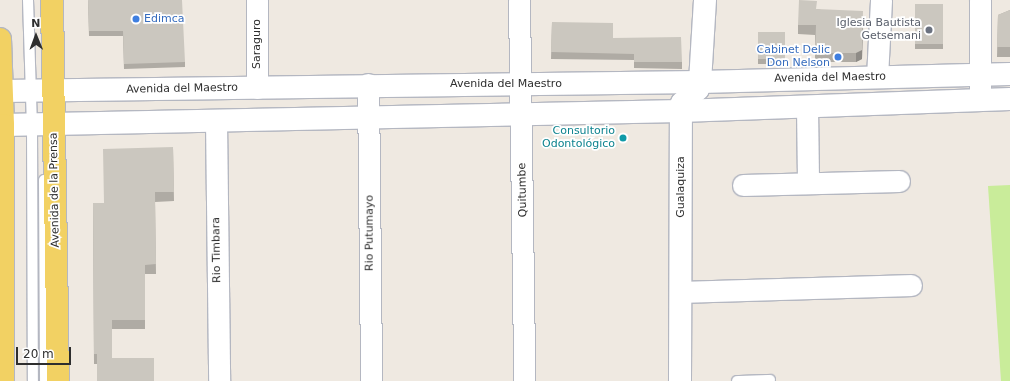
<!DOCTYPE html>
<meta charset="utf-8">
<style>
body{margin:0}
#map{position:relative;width:1010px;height:381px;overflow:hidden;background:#efe9e1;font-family:"DejaVu Sans",sans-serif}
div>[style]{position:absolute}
.pitch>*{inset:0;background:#c9ec9a}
.roads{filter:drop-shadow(1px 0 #b4b7c1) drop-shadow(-1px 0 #b4b7c1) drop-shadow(0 1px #b4b7c1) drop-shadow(0 -1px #b4b7c1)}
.lane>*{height:10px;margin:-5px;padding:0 5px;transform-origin:5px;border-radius:5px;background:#fff}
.street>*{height:21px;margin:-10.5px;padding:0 10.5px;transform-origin:10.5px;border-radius:10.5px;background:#fff}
.secondary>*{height:22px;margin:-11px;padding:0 11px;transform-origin:11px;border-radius:11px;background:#fff}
.primary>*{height:22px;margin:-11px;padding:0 11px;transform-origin:11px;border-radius:11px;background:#f2d163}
.wall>*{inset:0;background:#afaba4;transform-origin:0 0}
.shaded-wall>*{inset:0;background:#8e8b86}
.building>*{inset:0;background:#cbc7bf;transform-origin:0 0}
.dots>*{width:11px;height:11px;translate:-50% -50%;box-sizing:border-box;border:2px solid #fff;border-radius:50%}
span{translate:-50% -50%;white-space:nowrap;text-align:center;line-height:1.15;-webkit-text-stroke:3.5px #fff;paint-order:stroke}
.shop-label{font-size:11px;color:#366cbe}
.left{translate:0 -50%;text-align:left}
.right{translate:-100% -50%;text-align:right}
.worship-label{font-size:11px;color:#5b616d}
.street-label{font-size:11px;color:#2e2e2e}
.culture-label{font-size:11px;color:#0d838f}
.north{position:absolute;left:16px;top:16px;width:40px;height:40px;-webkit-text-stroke:3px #fff;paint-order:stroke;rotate:359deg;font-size:11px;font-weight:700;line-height:16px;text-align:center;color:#2e2e2e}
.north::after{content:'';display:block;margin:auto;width:14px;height:18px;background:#2e2e2e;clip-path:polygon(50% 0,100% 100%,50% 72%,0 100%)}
.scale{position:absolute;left:16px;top:347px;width:55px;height:18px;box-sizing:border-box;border:2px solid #2e2e2e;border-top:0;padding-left:5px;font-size:12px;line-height:14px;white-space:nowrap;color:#2e2e2e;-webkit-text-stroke:3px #fff;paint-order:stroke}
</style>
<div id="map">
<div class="pitch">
<i style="clip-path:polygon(1010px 185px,1010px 381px,1001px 381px,988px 186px)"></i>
</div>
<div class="roads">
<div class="lane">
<i style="left:28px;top:0;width:124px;rotate:88.2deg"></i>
<i style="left:32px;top:124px;width:257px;rotate:89.8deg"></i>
<i style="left:44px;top:180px;width:201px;rotate:89.7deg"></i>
<i style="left:737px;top:381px;width:33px;rotate:-2deg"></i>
</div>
<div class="street">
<i style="left:519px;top:0;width:381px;rotate:89.2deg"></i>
<i style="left:980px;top:0;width:100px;rotate:90deg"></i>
<i style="left:877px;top:77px;width:77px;rotate:-87deg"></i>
<i style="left:368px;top:84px;width:297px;rotate:89.4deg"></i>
<i style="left:257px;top:88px;width:88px;rotate:-90deg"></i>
<i style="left:807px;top:107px;width:76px;rotate:89.2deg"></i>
<i style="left:216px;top:120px;width:261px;rotate:89.3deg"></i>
<i style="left:743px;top:185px;width:156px;rotate:-1.5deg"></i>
<i style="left:681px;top:292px;width:230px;rotate:-1.7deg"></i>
</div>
<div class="secondary">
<i style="left:2px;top:91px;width:698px;rotate:-0.74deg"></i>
<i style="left:700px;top:82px;width:310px;rotate:-1.5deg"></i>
<i style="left:3px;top:125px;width:678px;rotate:-1.18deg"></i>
<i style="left:681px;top:111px;width:329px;rotate:-2.1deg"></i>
<i style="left:680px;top:381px;width:270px;rotate:-89.8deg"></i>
<i style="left:681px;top:111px;width:8px;rotate:-83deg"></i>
<i style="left:682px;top:103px;width:21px;rotate:-41deg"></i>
<i style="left:698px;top:89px;width:7px;rotate:-74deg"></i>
<i style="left:700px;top:82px;width:82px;rotate:-86.5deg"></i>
</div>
<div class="primary">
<i style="left:52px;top:0;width:381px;rotate:89.1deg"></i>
<i style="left:0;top:39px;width:86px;rotate:88deg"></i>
<i style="left:3px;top:125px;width:256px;rotate:90deg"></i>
</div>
</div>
<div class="wall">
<i style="clip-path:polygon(88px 0,185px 62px,185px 67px,124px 69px,123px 36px,89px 36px)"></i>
<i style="left:915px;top:4px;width:28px;height:45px"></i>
<i style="clip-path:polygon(817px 9px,863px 20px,862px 59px,856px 62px,815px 62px,815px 35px,798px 34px,798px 25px)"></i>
<i style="clip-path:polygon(1010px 10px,1010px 57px,997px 57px,998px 15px)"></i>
<i style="clip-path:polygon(552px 22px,613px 38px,682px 62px,682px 69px,634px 68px,634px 60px,551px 59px)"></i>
<i style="left:758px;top:32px;width:27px;height:32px"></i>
<i style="clip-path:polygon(173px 147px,174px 201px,155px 202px,156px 274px,145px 274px,145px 329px,112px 329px,97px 364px,94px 364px,93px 203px,104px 203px)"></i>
</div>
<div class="shaded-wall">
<i style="clip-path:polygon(863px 20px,862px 59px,856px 62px,856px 53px)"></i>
</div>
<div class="building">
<i style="clip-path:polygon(88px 0,182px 0,185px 62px,124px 64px,123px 31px,89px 31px)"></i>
<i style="clip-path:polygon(799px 0,817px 1px,816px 9px,863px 11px,862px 50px,856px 53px,815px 53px,816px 25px,798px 25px)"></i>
<i style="left:915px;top:4px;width:28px;height:40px"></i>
<i style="clip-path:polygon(1010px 10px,1010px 47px,997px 47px,998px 15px)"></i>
<i style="clip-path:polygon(552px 22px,613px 23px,613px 38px,681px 37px,682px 62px,634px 62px,634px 54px,551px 52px)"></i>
<i style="left:758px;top:32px;width:27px;height:27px"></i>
<i style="clip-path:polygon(173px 147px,174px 192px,155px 192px,156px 264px,145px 265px,145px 320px,112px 320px,112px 358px,154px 358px,154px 381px,97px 381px,97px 354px,94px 354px,93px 203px,104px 203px,103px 149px)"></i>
</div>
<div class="dots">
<i style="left:136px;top:19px;background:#3f7fe0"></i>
<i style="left:929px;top:30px;background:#6b7280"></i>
<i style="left:838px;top:57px;background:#3f7fe0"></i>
<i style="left:623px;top:138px;background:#0f9aa8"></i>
</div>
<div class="shop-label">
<span class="left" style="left:144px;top:19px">Edimca</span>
<span class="right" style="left:830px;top:57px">Cabinet Delic<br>Don Nelson</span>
</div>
<div class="worship-label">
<span class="right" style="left:921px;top:30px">Iglesia Bautista<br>Getsemani</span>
</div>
<div class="street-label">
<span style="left:257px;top:44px;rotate:-90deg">Saraguro</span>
<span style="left:830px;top:78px;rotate:-1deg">Avenida del Maestro</span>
<span style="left:506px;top:84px">Avenida del Maestro</span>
<span style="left:182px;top:89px;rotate:-1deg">Avenida del Maestro</span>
<span style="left:681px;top:187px;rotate:-90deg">Gualaquiza</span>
<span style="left:55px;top:190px;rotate:-91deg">Avenida de la Prensa</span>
<span style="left:523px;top:190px;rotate:-91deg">Quitumbe</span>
<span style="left:370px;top:233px;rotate:-90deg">Rio Putumayo</span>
<span style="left:217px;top:250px;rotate:-91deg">Rio Timbara</span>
</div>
<div class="culture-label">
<span class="right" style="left:615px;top:138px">Consultorio<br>Odontológico</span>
</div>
<div class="north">N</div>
<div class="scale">20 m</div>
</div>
